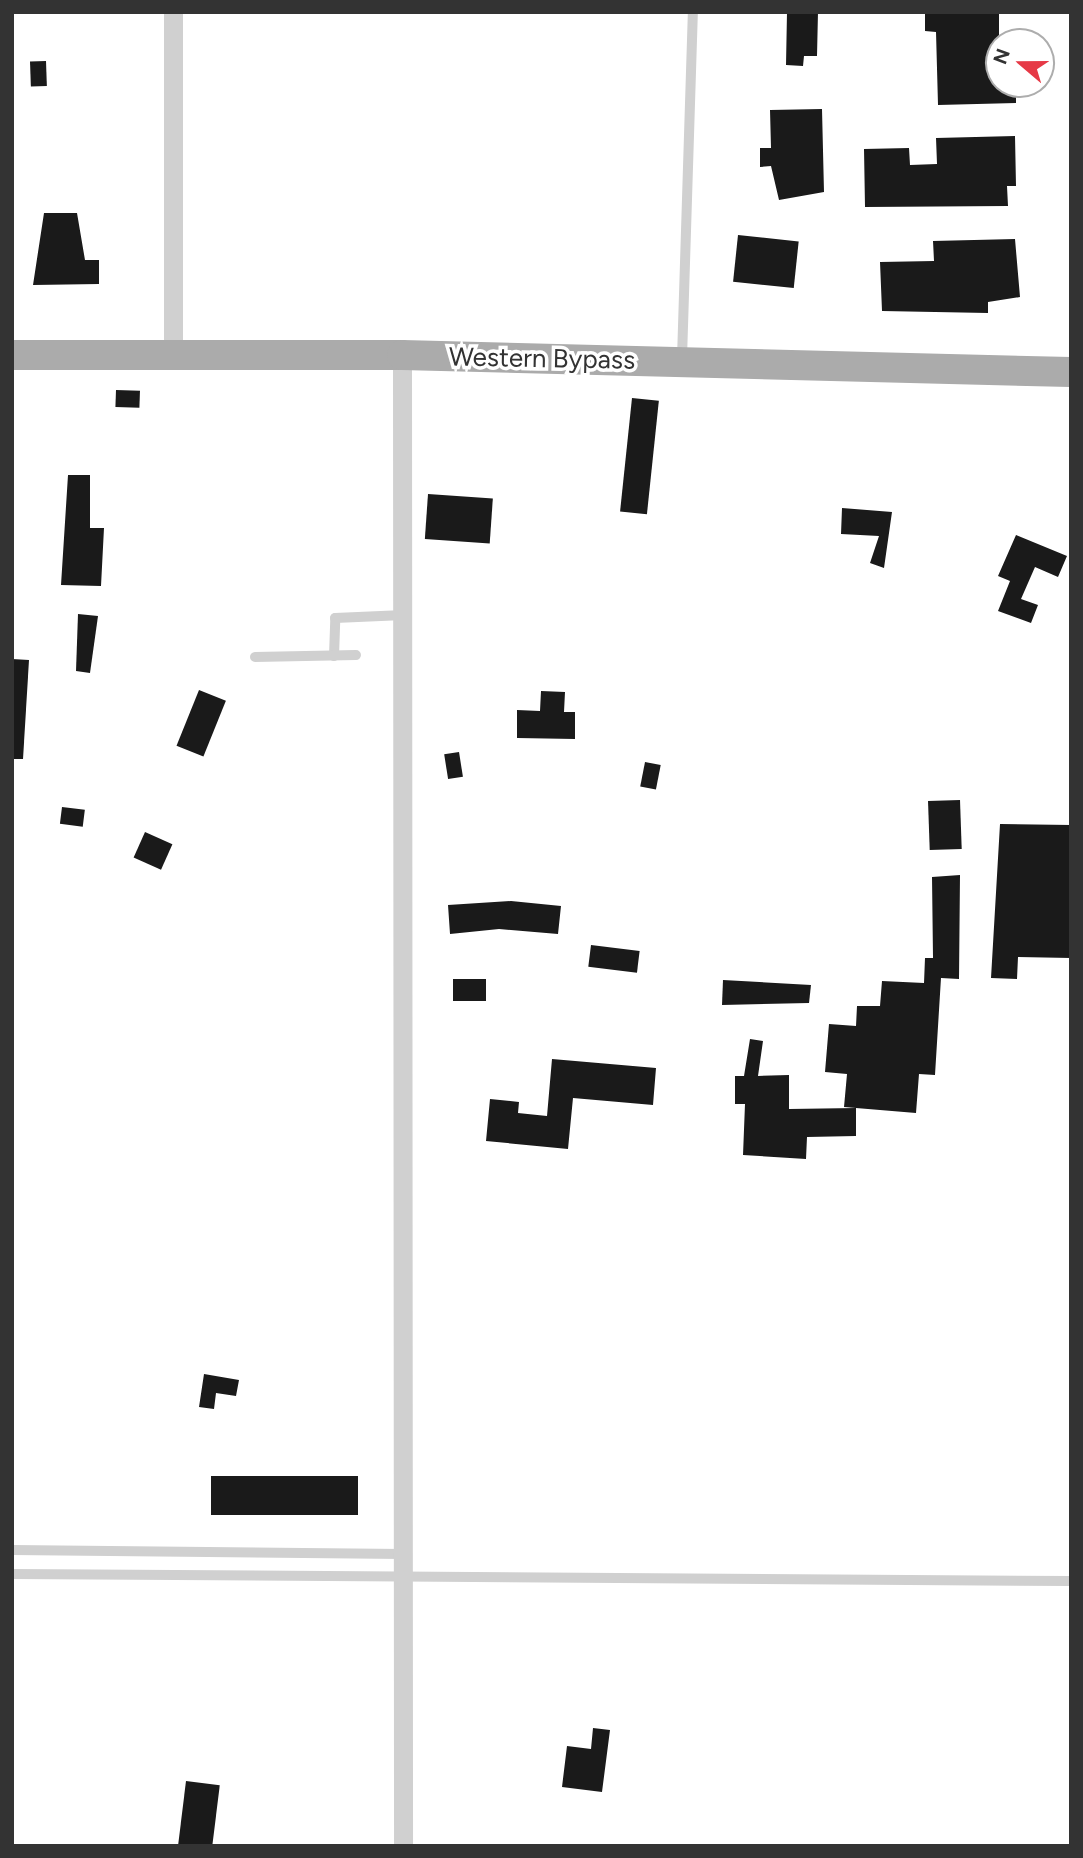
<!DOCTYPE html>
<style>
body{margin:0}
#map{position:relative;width:1083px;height:1858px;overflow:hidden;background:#fff;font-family:Figtree,sans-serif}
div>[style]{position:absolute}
.building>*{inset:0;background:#1a1a1a;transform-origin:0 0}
.service>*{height:10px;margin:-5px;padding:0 5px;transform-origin:5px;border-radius:5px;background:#d0d0d0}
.minor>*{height:19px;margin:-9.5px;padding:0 9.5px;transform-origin:9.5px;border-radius:9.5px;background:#d0d0d0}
.primary>*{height:30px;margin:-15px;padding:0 15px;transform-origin:15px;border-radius:15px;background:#ababab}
span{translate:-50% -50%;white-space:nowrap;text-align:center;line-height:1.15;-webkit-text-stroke:7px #fff;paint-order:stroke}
.street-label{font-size:26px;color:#333}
.frame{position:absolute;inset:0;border:14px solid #333;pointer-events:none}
.north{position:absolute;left:985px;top:28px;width:70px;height:70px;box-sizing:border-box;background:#fff;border:2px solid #adadad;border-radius:50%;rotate:290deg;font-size:19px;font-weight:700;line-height:28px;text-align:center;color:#333}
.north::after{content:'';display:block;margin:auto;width:24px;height:32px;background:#e63946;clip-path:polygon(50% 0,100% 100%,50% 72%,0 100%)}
</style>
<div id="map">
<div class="building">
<i style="clip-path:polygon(787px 12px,818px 12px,817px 56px,804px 56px,803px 66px,786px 65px)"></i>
<i style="clip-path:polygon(925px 12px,999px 12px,999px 84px,1016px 84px,1016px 103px,938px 105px,936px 32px,925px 31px)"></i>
<i style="left:46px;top:61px;width:25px;height:16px;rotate:88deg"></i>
<i style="clip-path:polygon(822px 109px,824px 192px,779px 200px,771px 166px,760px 167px,760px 148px,771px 148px,770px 110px)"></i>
<i style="clip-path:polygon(1015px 136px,1016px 186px,1007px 186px,1008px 206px,865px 207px,864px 149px,909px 148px,910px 165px,937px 164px,936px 138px)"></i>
<i style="clip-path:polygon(44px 213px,77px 213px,85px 260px,99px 260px,99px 284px,33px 285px)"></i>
<i style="left:738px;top:235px;width:61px;height:47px;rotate:6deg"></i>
<i style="clip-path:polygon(1015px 239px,1020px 297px,988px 302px,988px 313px,882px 311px,880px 262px,934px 261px,933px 241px)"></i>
<i style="left:116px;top:390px;width:24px;height:17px;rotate:2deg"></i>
<i style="left:632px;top:398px;width:27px;height:114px;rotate:6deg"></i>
<i style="clip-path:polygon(68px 475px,90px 475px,90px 528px,104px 528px,101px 586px,61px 585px)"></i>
<i style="left:428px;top:494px;width:65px;height:45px;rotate:4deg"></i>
<i style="clip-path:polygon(842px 508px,892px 512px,884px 568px,870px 563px,879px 536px,841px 534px)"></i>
<i style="clip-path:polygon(1016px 535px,1067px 556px,1058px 577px,1035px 567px,1021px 599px,1038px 605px,1031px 623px,998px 611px,1010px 581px,998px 576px)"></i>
<i style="clip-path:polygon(78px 614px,98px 616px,90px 673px,76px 671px)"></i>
<i style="clip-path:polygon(12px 659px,29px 660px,23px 759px,12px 759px)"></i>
<i style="left:199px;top:690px;width:29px;height:60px;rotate:22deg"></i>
<i style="clip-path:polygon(541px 691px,565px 692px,564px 712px,575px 712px,575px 739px,517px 738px,517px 710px,540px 711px)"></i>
<i style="left:459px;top:752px;width:25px;height:15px;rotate:81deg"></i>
<i style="left:645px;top:762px;width:16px;height:25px;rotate:11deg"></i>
<i style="left:960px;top:800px;width:49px;height:32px;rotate:88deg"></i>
<i style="left:62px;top:807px;width:23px;height:17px;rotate:7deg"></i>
<i style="clip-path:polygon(1000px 824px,1071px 825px,1071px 958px,1018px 957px,1017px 979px,991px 978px)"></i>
<i style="left:145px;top:832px;width:30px;height:28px;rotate:24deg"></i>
<i style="clip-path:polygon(960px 875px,959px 979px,941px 978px,935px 1075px,919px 1074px,916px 1113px,844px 1107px,847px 1074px,825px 1072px,829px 1024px,856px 1026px,857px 1006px,880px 1006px,882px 981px,924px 983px,925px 958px,933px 958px,932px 877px)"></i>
<i style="clip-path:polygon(511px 901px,561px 906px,558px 934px,499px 929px,450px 934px,448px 905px)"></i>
<i style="left:591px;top:945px;width:49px;height:22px;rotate:7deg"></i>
<i style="left:486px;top:979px;width:22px;height:33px;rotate:90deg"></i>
<i style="clip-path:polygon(723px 980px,811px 985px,809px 1003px,722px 1005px)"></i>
<i style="clip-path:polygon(750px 1039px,763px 1041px,758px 1076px,789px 1075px,789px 1109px,856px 1108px,856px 1136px,807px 1137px,806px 1159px,743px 1155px,745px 1104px,735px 1104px,735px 1076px,744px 1076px)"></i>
<i style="clip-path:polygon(552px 1059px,656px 1068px,653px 1105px,573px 1098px,568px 1149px,486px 1141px,490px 1099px,519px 1102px,518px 1113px,547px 1116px)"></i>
<i style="clip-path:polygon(204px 1374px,239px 1380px,236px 1396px,216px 1393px,214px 1409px,199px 1407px)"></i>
<i style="left:211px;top:1476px;width:147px;height:39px"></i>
<i style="clip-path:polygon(593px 1728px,610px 1730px,602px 1792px,562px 1787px,567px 1746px,591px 1749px)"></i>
<i style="left:186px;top:1781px;width:34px;height:65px;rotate:7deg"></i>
</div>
<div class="service">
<i style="left:682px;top:358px;width:346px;rotate:-88.2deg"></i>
<i style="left:334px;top:656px;width:38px;rotate:-88deg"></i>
<i style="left:335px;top:618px;width:69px;rotate:-2.5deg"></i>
<i style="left:255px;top:657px;width:101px;rotate:-1.1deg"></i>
<i style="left:12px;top:1550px;width:391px;rotate:0.6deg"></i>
<i style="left:12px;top:1574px;width:1059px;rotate:0.38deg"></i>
</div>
<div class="minor">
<i style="left:402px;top:355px;width:1491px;rotate:89.96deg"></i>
<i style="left:173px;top:357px;width:345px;rotate:-90deg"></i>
</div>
<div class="primary">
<i style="left:12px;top:355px;width:390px"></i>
<i style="left:402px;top:355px;width:669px;rotate:1.46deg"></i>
</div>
<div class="street-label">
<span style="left:542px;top:359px;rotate:1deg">Western Bypass</span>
</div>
<div class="frame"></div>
<div class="north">N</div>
</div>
